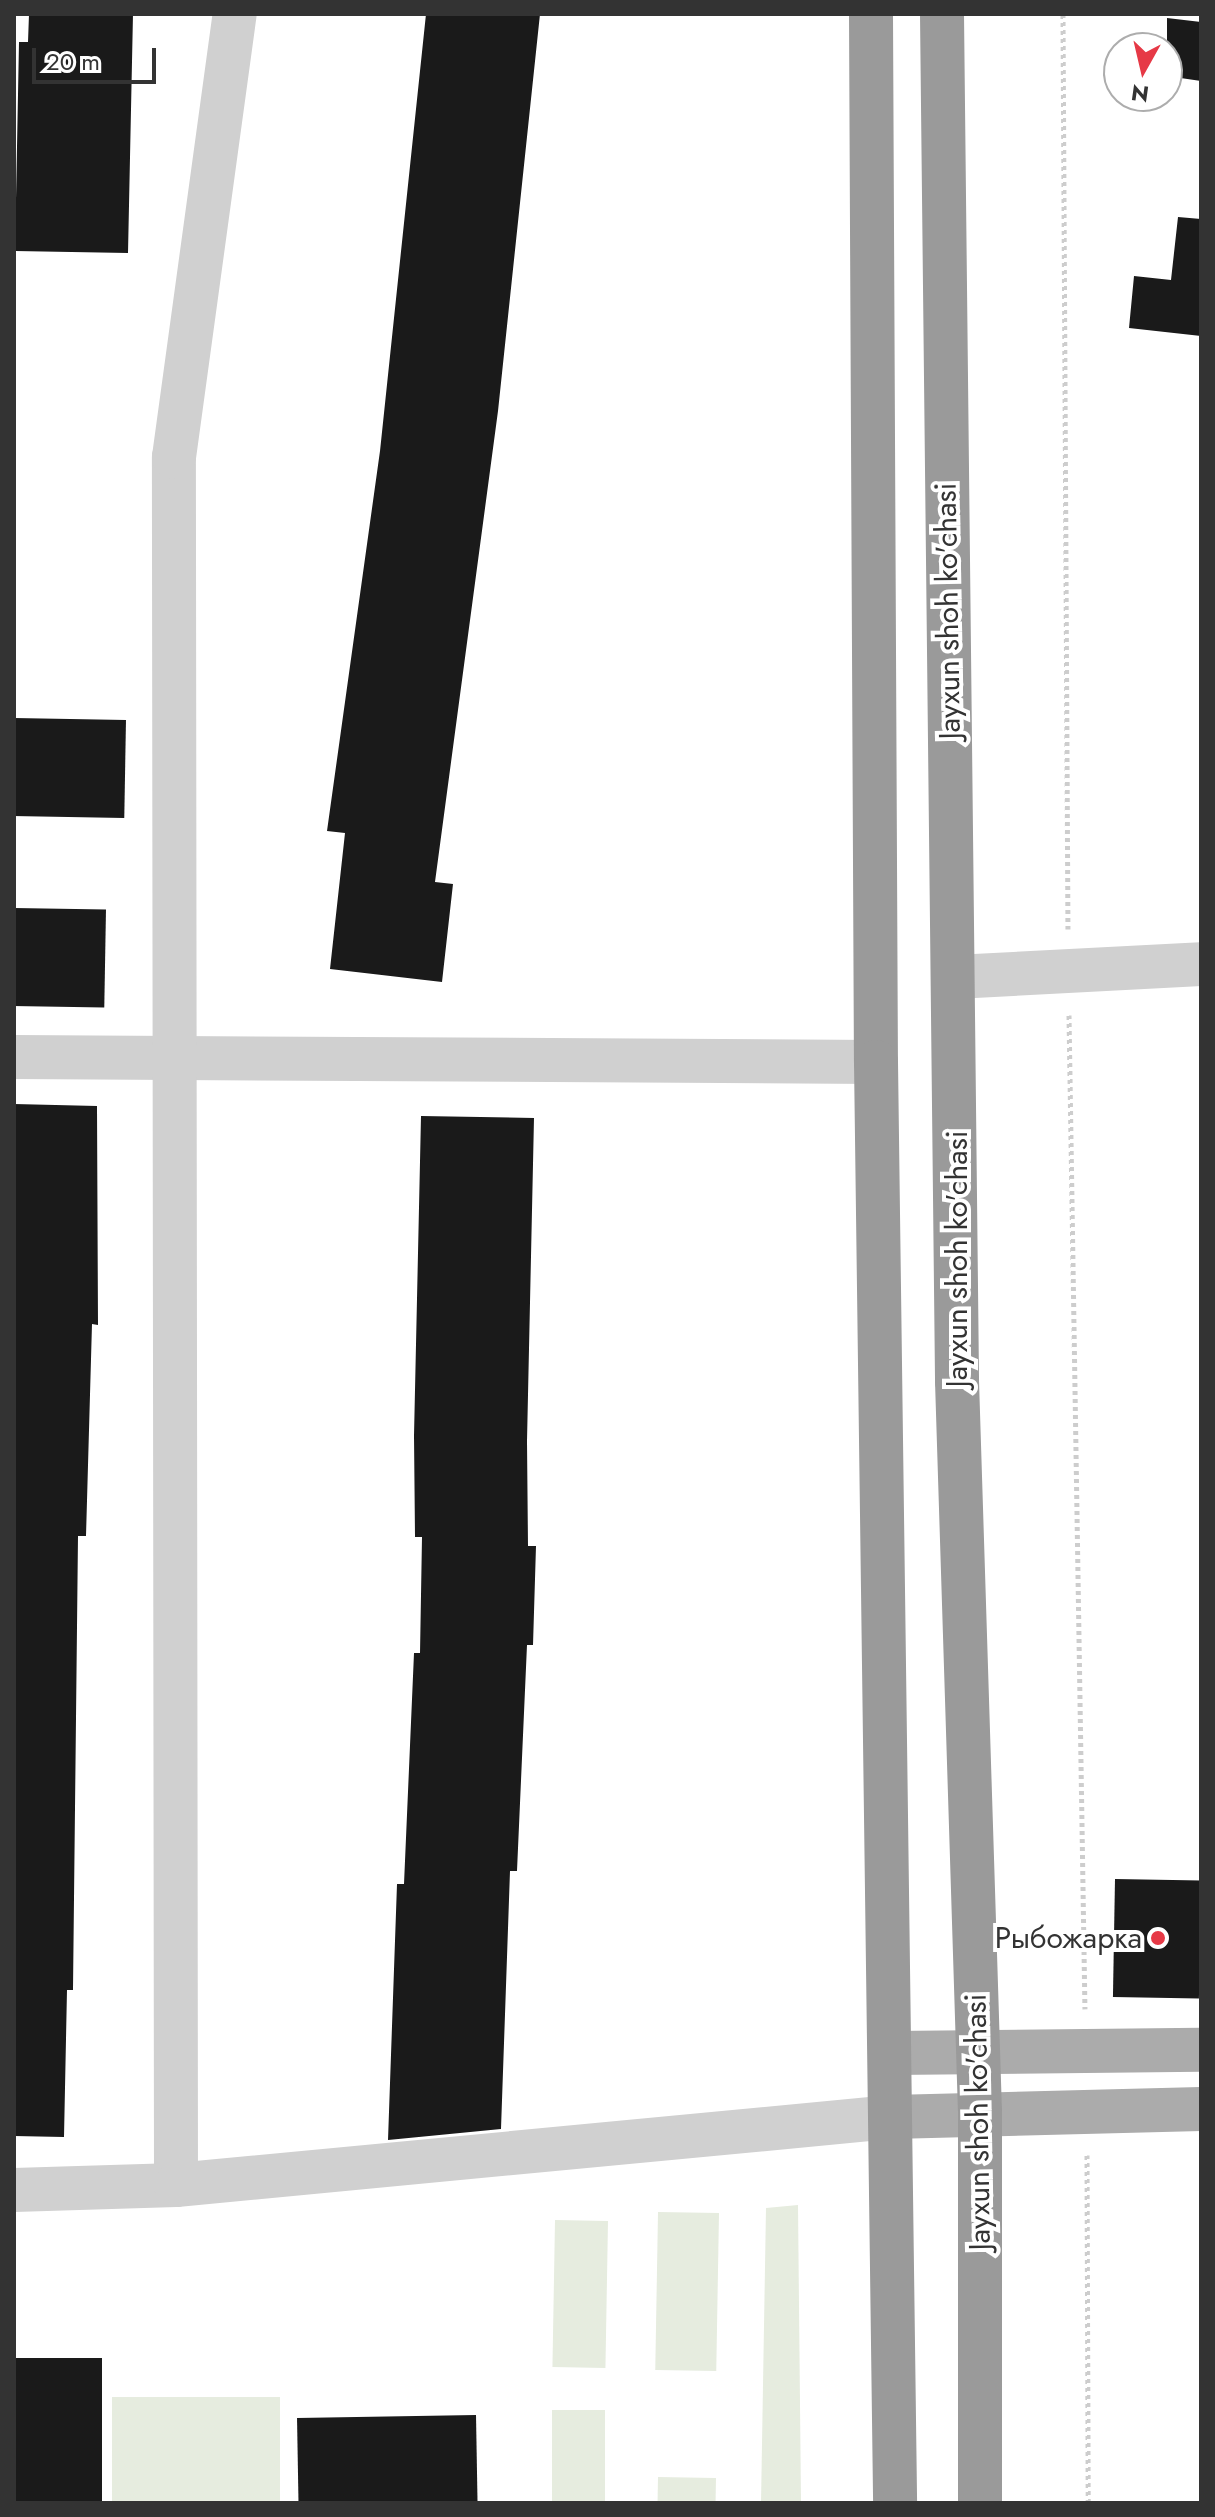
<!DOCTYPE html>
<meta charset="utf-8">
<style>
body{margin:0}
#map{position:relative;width:1215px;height:2517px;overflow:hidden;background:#fff;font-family:Jost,sans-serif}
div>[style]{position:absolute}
.green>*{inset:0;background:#e6ecdf;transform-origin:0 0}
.building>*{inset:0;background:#1a1a1a;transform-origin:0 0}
.path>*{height:5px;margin-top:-2.5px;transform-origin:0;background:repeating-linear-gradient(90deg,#cdcdcd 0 4px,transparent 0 8px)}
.minor>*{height:44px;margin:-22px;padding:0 22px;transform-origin:22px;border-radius:22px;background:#d0d0d0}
.major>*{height:44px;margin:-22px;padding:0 22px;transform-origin:22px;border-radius:22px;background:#ababab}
.highway>*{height:44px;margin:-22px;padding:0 22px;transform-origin:22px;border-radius:22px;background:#9a9a9a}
.dots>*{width:22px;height:22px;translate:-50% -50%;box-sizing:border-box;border:4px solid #fff;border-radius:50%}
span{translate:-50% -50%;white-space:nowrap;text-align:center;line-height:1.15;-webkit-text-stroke:8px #fff;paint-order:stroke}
.street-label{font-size:30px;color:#333}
.poi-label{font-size:30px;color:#333}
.right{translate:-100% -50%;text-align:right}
.frame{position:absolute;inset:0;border:16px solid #333;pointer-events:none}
.north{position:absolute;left:1103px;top:32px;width:80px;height:80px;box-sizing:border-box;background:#fff;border:2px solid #adadad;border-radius:50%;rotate:188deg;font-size:22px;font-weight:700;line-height:32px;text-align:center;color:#333}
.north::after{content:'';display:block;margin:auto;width:28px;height:36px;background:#e63946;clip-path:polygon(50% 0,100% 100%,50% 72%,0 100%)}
.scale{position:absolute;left:32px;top:48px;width:124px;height:36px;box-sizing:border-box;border:4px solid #333;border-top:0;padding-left:10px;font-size:24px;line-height:28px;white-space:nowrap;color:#333;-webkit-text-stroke:6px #fff;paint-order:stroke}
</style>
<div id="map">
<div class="green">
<i style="clip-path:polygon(798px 2205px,801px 2503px,761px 2503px,766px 2208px)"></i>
<i style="left:719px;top:2213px;width:158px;height:61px;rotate:91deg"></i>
<i style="left:608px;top:2221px;width:147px;height:53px;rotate:91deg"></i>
<i style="left:280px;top:2397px;width:106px;height:168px;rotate:90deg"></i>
<i style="left:605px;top:2410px;width:93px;height:53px;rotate:90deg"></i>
<i style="left:658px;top:2477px;width:58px;height:26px;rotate:1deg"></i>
</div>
<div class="building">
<i style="clip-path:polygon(29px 14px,133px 14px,128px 253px,15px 251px,19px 42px,28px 42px)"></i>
<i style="clip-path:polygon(426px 14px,540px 14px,498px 411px,435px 882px,453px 884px,442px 982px,330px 969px,345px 833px,327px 831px,380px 451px)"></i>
<i style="clip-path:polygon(1167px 18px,1201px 22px,1201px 81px,1167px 76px)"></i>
<i style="clip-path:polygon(1178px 217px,1201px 219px,1201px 336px,1129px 328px,1134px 276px,1171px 280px)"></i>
<i style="left:14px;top:718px;width:112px;height:98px;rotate:1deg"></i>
<i style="left:14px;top:908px;width:92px;height:98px;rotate:1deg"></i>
<i style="clip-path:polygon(14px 1104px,97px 1106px,98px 1325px,92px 1324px,86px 1536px,78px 1536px,73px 1990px,67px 1990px,64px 2137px,14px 2136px)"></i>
<i style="clip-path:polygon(421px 1116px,534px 1118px,527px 1441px,528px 1546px,536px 1546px,533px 1645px,527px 1645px,517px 1871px,510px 1871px,501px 2129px,388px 2140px,397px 1884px,404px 1884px,414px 1653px,420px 1653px,422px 1537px,415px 1537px,414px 1436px)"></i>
<i style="left:1115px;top:1879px;width:86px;height:118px;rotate:1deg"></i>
<i style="left:14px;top:2358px;width:88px;height:145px"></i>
<i style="left:476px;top:2415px;width:88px;height:179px;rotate:89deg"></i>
</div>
<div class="path">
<i style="left:1063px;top:14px;width:915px;rotate:89.69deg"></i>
<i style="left:1069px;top:1015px;width:994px;rotate:89.08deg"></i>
<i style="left:1087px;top:2155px;width:348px;rotate:89.8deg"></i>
</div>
<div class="minor">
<i style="left:955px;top:977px;width:246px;rotate:-3deg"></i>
<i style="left:14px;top:1057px;width:862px;rotate:0.33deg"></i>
<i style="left:176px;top:2185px;width:1728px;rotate:-90.07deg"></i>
<i style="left:174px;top:457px;width:447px;rotate:-82.2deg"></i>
<i style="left:14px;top:2190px;width:162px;rotate:-1.8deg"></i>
<i style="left:176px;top:2185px;width:719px;rotate:-5.43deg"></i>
</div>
<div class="major">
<i style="left:892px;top:2053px;width:309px;rotate:-0.6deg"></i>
<i style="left:892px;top:2117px;width:309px;rotate:-1.5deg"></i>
</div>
<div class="highway">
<i style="left:871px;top:14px;width:1048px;rotate:89.73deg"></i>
<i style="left:876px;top:1062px;width:1441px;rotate:89.24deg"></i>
<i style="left:942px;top:14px;width:1367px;rotate:89.37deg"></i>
<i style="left:957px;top:1381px;width:730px;rotate:88.2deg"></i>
<i style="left:980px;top:2111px;width:392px;rotate:90deg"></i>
</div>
<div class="dots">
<i style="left:1158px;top:1938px;background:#e63946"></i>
</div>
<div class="street-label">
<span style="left:948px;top:611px;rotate:-91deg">Jayxun shoh ko'chasi</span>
<span style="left:957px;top:1259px;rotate:-90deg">Jayxun shoh ko'chasi</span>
<span style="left:978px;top:2122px;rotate:-91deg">Jayxun shoh ko'chasi</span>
</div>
<div class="poi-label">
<span class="right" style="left:1142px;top:1938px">Рыбожарка</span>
</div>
<div class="frame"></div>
<div class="north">N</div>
<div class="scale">20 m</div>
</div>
